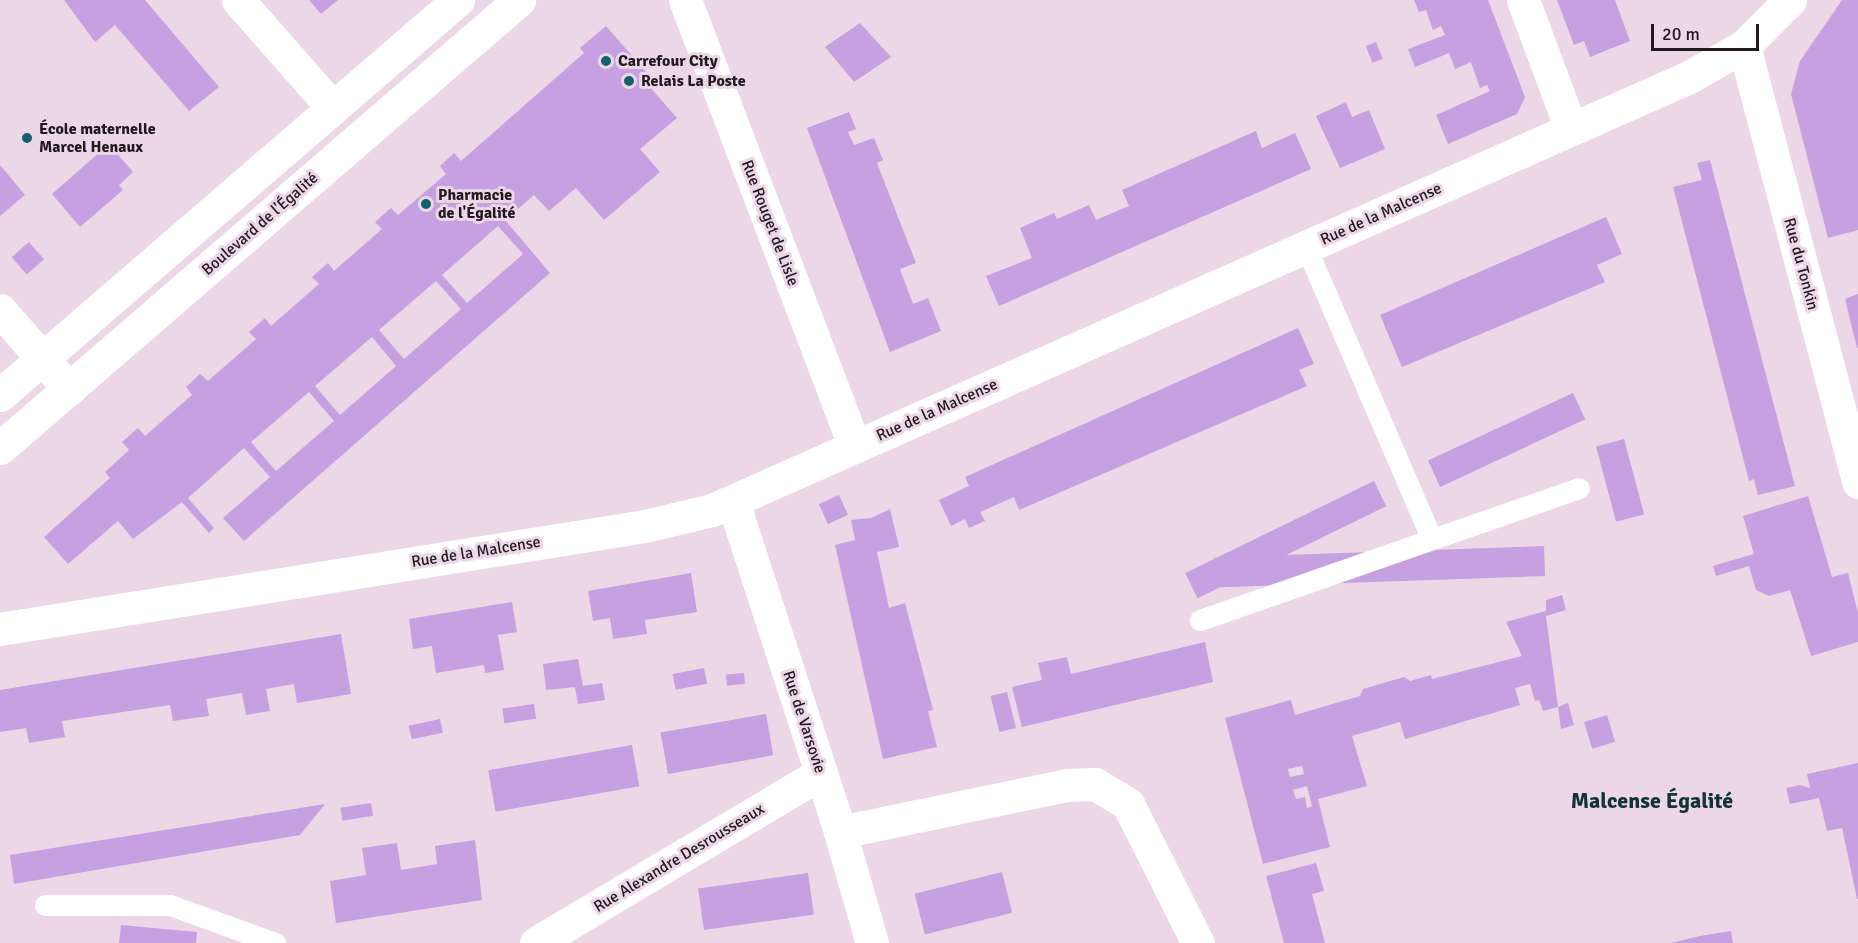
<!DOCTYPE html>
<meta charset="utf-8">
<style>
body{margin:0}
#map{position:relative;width:1858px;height:943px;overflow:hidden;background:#ecd7e6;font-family:Signika,sans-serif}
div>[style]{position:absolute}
.building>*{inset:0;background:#c6a0e0;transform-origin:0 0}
.lane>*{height:21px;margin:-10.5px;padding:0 10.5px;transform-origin:10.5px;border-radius:10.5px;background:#fff}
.street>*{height:33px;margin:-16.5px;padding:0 16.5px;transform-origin:16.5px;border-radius:16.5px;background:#fff}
.secondary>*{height:33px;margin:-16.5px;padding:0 16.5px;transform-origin:16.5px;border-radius:16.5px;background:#fff}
.dots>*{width:16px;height:16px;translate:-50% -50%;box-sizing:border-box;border:3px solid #ecd7e6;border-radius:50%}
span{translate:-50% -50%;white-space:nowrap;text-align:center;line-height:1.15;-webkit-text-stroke:6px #ecd7e6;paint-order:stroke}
.poi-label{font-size:16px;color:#21191f;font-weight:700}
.left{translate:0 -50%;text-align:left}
.street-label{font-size:16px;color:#21191f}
.district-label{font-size:22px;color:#12333a;font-weight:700}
.scale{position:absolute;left:1651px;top:24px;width:108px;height:27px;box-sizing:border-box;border:3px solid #21191f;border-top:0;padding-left:8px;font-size:18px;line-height:21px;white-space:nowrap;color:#21191f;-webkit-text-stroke:4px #ecd7e6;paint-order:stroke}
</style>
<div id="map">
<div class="building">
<i style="clip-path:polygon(64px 0,145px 0,219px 87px,189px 111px,115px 25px,95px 42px)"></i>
<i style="clip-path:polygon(309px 0,338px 0,321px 14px)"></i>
<i style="clip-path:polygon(1414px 0,1488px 0,1525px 97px,1517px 114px,1448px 144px,1436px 115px,1490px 91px,1487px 85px,1480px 88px,1471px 62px,1455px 69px,1449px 53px,1415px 67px,1408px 49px,1445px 35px,1441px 26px,1433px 30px,1426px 10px,1419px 12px)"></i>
<i style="clip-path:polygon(1557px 0,1615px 0,1630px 41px,1590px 57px,1584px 41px,1574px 45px)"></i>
<i style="clip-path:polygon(1842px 0,1858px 0,1858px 230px,1828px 238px,1791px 94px,1800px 61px)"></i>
<i style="clip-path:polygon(860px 23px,891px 57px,854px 82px,825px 47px)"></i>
<i style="clip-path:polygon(evenodd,606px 26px,647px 73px,642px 78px,677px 118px,640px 149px,660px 172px,604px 220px,576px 188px,549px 211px,534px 195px,505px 220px,550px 273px,244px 541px,223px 518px,270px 477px,244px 448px,188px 498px,214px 528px,209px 533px,182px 502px,133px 539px,118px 521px,68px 564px,44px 537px,110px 478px,105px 472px,129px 450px,122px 442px,138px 428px,145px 436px,192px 395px,186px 387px,200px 374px,208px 381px,256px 339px,249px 332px,265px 318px,271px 326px,319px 284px,312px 277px,328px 263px,334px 271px,382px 229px,375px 222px,391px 208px,398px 215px,446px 174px,440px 166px,454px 153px,461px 161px,584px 53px,580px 48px,606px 26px,498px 226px,523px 254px,467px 303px,442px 275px,498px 226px,606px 26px,436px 281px,461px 309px,404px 359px,379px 330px,436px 281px,606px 26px,372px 337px,396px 366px,340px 415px,315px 386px,372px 337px,606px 26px,309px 392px,334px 421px,276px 471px,251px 442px,309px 392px)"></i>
<i style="left:1376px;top:42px;width:18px;height:11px;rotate:68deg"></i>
<i style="clip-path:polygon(1346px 102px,1352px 117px,1369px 110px,1385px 149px,1340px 168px,1316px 116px)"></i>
<i style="clip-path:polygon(849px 112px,856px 129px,848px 132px,854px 145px,874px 138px,883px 160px,877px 163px,916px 263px,900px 269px,913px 304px,928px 298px,941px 331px,890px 352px,807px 128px)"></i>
<i style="clip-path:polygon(1256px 131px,1262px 148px,1295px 133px,1311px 169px,999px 306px,986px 276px,1032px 258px,1020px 228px,1054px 213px,1057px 219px,1089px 205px,1096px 220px,1129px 206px,1122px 190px)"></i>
<i style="clip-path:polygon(109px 144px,133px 172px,119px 185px,123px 190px,80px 227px,52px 194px)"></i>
<i style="clip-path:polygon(1710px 160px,1795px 486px,1758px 495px,1754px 479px,1749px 481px,1673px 187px,1702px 180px,1697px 163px)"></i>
<i style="clip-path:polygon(0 165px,25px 195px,0 216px)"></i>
<i style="clip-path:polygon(1606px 217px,1622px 254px,1597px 265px,1605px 282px,1402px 367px,1380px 315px)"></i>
<i style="left:29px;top:242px;width:23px;height:23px;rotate:49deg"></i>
<i style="clip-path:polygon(1858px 294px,1858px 348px,1857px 348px,1845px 299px)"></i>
<i style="clip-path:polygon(1298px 328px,1314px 364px,1299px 370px,1307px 386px,1019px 510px,1014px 497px,980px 512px,985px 521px,969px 528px,965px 519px,951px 526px,939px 500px,969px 486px,965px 477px)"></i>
<i style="left:1573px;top:393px;width:29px;height:160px;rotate:65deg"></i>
<i style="left:1624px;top:439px;width:78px;height:29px;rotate:75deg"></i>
<i style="left:1374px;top:481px;width:28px;height:210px;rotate:64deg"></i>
<i style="left:839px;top:495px;width:22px;height:22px;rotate:66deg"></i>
<i style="clip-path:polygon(1808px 496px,1832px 577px,1848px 573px,1858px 613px,1858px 642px,1811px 656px,1790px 590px,1769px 596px,1756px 590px,1749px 566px,1716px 576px,1713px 566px,1754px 554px,1743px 516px)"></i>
<i style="clip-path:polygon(890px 509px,899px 547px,877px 552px,889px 608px,905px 603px,933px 710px,928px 711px,937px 747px,883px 759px,835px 545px,855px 540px,851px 520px,871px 518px)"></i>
<i style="left:1544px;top:546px;width:30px;height:330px;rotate:88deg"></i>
<i style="clip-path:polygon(691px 573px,697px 612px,645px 620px,647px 634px,613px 639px,610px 618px,593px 621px,588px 591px)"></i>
<i style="clip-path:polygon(evenodd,1562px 595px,1566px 610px,1546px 616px,1558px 707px,1568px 703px,1574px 725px,1561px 729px,1558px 707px,1543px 711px,1539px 700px,1535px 701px,1530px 684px,1515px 688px,1520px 705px,1405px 739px,1400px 722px,1352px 736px,1367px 786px,1318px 799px,1330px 847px,1263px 864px,1225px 718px,1291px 700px,1295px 715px,1360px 696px,1363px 689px,1404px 677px,1410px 681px,1431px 675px,1432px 679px,1522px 656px,1506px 622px,1546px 611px,1546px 600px,1562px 595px,1302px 766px,1304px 774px,1290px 777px,1288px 769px,1302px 766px,1562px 595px,1307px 786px,1312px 806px,1307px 808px,1305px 797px,1296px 799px,1293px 790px,1307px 786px)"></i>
<i style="clip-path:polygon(512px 602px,517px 632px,498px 635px,504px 670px,485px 673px,484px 665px,436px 673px,432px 646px,413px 649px,409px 619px)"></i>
<i style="clip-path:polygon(341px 634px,351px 694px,297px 703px,294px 684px,266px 689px,270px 711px,257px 713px,246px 715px,242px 693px,206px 699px,209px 716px,173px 721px,170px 705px,62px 721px,65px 737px,29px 743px,26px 728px,0 732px,0 690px)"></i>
<i style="clip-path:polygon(1205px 642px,1213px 682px,1022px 727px,1012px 687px,1042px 680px,1038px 663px,1067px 657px,1071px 674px)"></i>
<i style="clip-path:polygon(578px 659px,583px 686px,602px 683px,605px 700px,578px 704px,575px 687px,546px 690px,543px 664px)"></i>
<i style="left:704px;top:668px;width:16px;height:32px;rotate:79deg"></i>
<i style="left:744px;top:673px;width:11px;height:18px;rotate:85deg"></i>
<i style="left:1007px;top:692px;width:37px;height:17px;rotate:76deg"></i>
<i style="left:534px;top:704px;width:15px;height:32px;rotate:82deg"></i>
<i style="left:766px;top:714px;width:42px;height:107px;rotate:80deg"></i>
<i style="left:1607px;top:715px;width:28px;height:24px;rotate:73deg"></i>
<i style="left:440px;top:719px;width:14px;height:32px;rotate:78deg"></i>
<i style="left:632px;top:745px;width:42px;height:146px;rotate:80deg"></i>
<i style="clip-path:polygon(1858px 763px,1858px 899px,1857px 899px,1842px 828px,1827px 831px,1819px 798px,1790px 804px,1786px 788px,1800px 785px,1810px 788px,1807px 774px)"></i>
<i style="left:371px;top:803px;width:13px;height:31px;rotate:81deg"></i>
<i style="clip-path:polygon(325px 804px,300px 835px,14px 884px,10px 855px)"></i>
<i style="clip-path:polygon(475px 840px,482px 900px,336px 923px,330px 881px,366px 875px,362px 848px,397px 843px,401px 870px,437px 864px,435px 846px)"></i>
<i style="clip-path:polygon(1316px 863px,1324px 891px,1312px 894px,1325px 943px,1284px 943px,1266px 876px)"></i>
<i style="left:1002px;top:872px;width:42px;height:90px;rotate:76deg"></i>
<i style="left:808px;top:873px;width:42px;height:111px;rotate:82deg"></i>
<i style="clip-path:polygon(121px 925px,197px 932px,196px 943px,119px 943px)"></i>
<i style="clip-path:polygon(1731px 931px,1733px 943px,1671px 943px,1700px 936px)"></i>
</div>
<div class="lane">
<i style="left:1306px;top:247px;width:318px;rotate:66.7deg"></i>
<i style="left:1200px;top:620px;width:401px;rotate:-19.2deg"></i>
<i style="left:45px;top:905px;width:125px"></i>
<i style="left:170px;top:905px;width:112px;rotate:19.9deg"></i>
</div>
<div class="street">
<i style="left:238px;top:0;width:144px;rotate:48.7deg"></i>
<i style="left:1523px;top:0;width:138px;rotate:69.6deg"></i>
<i style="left:1744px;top:46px;width:451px;rotate:75.3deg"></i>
<i style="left:0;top:310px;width:105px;rotate:48.9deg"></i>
<i style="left:840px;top:832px;width:231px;rotate:-11.7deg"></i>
<i style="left:1066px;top:785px;width:29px;rotate:-2deg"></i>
<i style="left:1095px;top:784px;width:39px;rotate:31deg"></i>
<i style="left:1128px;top:804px;width:156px;rotate:63.3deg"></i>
<i style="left:536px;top:943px;width:332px;rotate:-30.8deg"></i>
</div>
<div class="secondary">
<i style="left:685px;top:0;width:477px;rotate:69.2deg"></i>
<i style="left:0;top:395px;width:605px;rotate:-40.78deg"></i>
<i style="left:0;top:448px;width:686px;rotate:-40.8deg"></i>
<i style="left:733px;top:502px;width:347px;rotate:72deg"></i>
<i style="left:840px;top:832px;width:116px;rotate:73.9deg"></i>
<i style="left:0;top:629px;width:653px;rotate:-9.07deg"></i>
<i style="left:645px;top:526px;width:69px;rotate:-13.4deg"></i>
<i style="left:712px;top:510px;width:1069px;rotate:-23.9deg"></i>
<i style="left:1689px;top:77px;width:63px;rotate:-29.4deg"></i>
<i style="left:1744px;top:46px;width:65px;rotate:-45deg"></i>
</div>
<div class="dots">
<i style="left:606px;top:61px;background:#16606e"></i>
<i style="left:629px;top:81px;background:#16606e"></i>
<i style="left:27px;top:138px;background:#16606e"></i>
<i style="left:426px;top:204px;background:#16606e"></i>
</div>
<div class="poi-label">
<span class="left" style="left:618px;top:61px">Carrefour City</span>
<span class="left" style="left:641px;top:81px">Relais La Poste</span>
<span class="left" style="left:39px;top:138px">École maternelle<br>Marcel Henaux</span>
<span class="left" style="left:438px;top:204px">Pharmacie<br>de l'Égalité</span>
</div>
<div class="street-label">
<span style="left:1381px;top:214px;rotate:-24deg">Rue de la Malcense</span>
<span style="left:770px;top:223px;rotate:69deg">Rue Rouget de Lisle</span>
<span style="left:260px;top:224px;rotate:-41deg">Boulevard de l'Égalité</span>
<span style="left:1801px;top:264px;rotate:75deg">Rue du Tonkin</span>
<span style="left:937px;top:410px;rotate:-24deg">Rue de la Malcense</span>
<span style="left:476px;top:552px;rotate:-9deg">Rue de la Malcense</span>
<span style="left:804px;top:722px;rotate:72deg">Rue de Varsovie</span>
<span style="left:679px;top:858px;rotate:-31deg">Rue Alexandre Desrousseaux</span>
</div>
<div class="district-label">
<span style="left:1652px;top:801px">Malcense Égalité</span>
</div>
<div class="scale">20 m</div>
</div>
